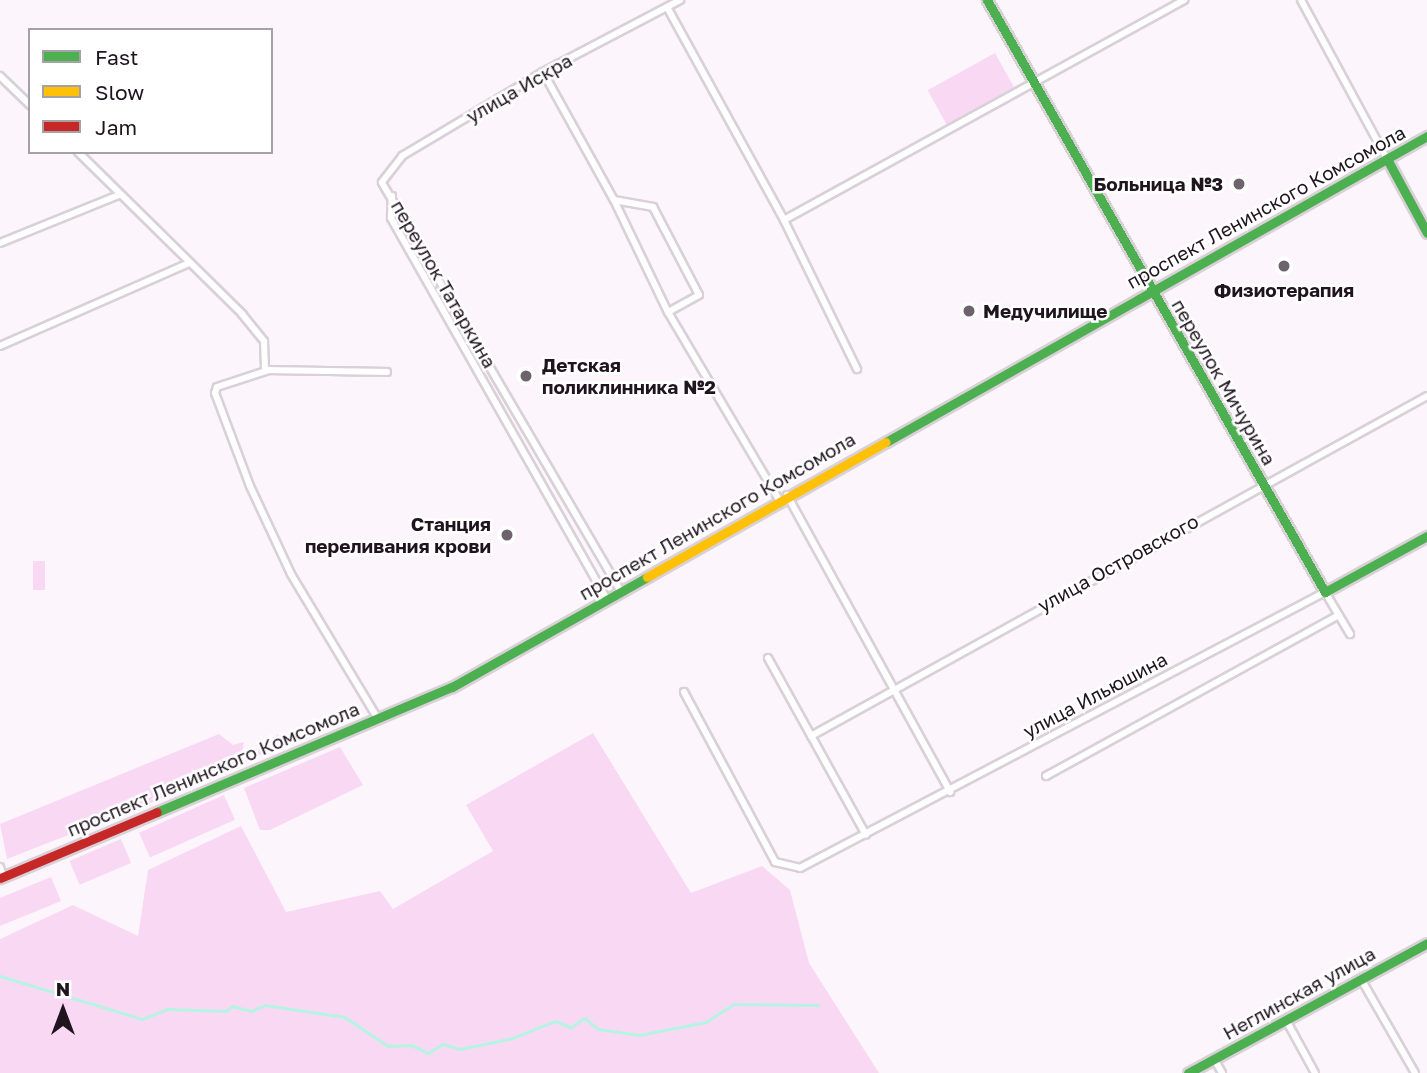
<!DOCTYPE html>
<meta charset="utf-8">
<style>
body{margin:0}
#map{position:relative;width:1427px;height:1073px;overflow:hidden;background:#fcf5fb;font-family:"Golos Text",sans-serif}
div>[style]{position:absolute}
.green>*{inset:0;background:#f9d8f4;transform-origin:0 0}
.stream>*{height:2.5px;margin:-1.25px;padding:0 1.25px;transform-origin:1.25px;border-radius:1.25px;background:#b5f4e2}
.roads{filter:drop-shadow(2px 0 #d9d0d8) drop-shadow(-2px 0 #d9d0d8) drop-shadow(0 2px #d9d0d8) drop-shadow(0 -2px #d9d0d8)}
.street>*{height:6px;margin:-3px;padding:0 3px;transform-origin:3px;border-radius:3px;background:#fffefe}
.fast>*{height:9px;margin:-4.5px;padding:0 4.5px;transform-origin:4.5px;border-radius:4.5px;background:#4caf50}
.slow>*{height:9px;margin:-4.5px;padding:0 4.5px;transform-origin:4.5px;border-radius:4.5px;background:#ffc107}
.jam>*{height:9px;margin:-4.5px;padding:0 4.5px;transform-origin:4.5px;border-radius:4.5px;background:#c62828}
.dots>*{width:19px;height:19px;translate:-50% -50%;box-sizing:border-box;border:4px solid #fff;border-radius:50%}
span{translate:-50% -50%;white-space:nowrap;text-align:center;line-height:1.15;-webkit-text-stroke:5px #fff;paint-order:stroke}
.street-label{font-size:19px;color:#20151f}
.poi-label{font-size:19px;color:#20151f;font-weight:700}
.right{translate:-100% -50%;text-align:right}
.left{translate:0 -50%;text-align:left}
.legend{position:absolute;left:28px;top:28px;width:245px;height:126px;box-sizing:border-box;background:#fff;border:2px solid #a6a1a5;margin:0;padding:9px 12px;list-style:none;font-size:21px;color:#20151f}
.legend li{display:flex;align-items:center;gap:14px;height:35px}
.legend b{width:35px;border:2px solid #a6a1a5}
.north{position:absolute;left:28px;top:975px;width:70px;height:70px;-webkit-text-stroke:5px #fff;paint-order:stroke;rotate:0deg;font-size:19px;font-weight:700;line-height:28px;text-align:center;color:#20151f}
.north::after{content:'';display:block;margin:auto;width:24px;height:32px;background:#20151f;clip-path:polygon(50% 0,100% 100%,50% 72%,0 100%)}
</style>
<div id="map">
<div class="green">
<i style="left:995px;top:53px;width:39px;height:77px;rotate:61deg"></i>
<i style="left:33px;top:561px;width:12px;height:29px"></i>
<i style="clip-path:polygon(593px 733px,691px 893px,762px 866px,790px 890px,809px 963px,879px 1073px,0 1073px,0 939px,73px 905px,138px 936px,148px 870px,241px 826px,286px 912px,380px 891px,393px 909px,493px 851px,466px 805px)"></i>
<i style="clip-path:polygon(219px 734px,233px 745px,244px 742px,239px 768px,7px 859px,0 824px)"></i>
<i style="clip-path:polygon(278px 735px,287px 744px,257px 756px,260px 744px)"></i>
<i style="clip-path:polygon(340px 747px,363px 785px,270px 830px,260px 830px,244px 788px)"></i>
<i style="left:224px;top:795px;width:27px;height:93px;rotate:66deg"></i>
<i style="left:121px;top:839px;width:26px;height:56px;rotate:67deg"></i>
<i style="clip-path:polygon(51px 877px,61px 901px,0 926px,0 898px)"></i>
</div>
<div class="stream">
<i style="left:0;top:976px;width:148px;rotate:16.8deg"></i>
<i style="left:142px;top:1019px;width:28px;rotate:-21deg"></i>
<i style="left:168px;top:1009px;width:57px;rotate:2deg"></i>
<i style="left:225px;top:1011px;width:9px;rotate:-32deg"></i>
<i style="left:233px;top:1006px;width:19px;rotate:16deg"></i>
<i style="left:251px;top:1011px;width:15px;rotate:-23deg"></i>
<i style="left:265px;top:1005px;width:81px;rotate:8.5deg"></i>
<i style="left:345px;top:1017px;width:52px;rotate:34deg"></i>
<i style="left:388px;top:1046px;width:23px;rotate:-2deg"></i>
<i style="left:411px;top:1045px;width:19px;rotate:25deg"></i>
<i style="left:428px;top:1053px;width:17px;rotate:-31deg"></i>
<i style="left:443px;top:1044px;width:18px;rotate:16deg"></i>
<i style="left:460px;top:1049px;width:54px;rotate:-11.7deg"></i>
<i style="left:513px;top:1038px;width:45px;rotate:-22deg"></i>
<i style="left:555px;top:1021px;width:17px;rotate:21deg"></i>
<i style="left:571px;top:1027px;width:17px;rotate:-33deg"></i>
<i style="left:585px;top:1018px;width:17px;rotate:40deg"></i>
<i style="left:598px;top:1029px;width:41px;rotate:8.3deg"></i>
<i style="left:639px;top:1035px;width:68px;rotate:-11deg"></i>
<i style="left:706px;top:1022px;width:33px;rotate:-33deg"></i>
<i style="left:734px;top:1004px;width:84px;rotate:0.7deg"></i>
</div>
<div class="roads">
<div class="street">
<i style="left:1301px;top:0;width:181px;rotate:61.6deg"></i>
<i style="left:667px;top:7px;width:243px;rotate:61.2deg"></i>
<i style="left:784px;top:220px;width:457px;rotate:-28.8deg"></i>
<i style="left:543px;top:72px;width:146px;rotate:61deg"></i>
<i style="left:614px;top:200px;width:40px;rotate:10deg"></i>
<i style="left:653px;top:207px;width:99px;rotate:62.4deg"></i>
<i style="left:699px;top:295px;width:35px;rotate:151deg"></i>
<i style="left:668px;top:312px;width:218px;rotate:59.4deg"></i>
<i style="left:0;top:76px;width:42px;rotate:44deg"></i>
<i style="left:78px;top:152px;width:231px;rotate:44.6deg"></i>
<i style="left:242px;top:314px;width:35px;rotate:51deg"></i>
<i style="left:264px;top:341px;width:30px;rotate:88deg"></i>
<i style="left:392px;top:196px;width:22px;rotate:93deg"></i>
<i style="left:391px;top:218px;width:437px;rotate:60.5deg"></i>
<i style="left:614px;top:200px;width:124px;rotate:64.3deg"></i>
<i style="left:784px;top:220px;width:166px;rotate:63.9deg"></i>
<i style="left:0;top:243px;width:128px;rotate:-22deg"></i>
<i style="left:0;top:346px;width:204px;rotate:-23.7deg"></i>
<i style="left:787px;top:495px;width:339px;rotate:61.2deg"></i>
<i style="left:620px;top:590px;width:472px;rotate:-120.3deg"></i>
<i style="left:382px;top:182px;width:33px;rotate:-52deg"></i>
<i style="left:402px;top:156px;width:164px;rotate:-30.8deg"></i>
<i style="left:543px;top:72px;width:155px;rotate:-27.7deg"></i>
<i style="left:768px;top:658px;width:202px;rotate:61deg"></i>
<i style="left:684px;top:692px;width:193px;rotate:61.8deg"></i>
<i style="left:775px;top:862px;width:26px;rotate:13deg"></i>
<i style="left:800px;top:868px;width:593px;rotate:-27.73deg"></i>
<i style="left:1325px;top:592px;width:49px;rotate:59.2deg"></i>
<i style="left:378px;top:719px;width:169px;rotate:-121deg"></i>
<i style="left:291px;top:574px;width:97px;rotate:-115deg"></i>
<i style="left:250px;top:486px;width:99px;rotate:-110.6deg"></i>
<i style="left:215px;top:393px;width:6px;rotate:-72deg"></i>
<i style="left:217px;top:387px;width:55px;rotate:-18.1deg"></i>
<i style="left:269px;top:370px;width:118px;rotate:1deg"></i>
<i style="left:811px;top:736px;width:704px;rotate:-28.9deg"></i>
<i style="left:1046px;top:776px;width:334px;rotate:-28.8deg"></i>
<i style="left:0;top:867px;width:10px;rotate:73deg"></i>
<i style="left:1361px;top:979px;width:108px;rotate:60.1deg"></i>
<i style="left:1286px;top:1020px;width:60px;rotate:61.3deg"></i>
<i style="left:1214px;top:1059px;width:16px;rotate:60deg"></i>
</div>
<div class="fast">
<i style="left:987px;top:0;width:682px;rotate:60.28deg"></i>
<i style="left:1325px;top:592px;width:116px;rotate:-28.8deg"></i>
<i style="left:1387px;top:159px;width:84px;rotate:61.6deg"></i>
<i style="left:886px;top:442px;width:622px;rotate:-29.49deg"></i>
<i style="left:157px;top:812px;width:320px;rotate:-23deg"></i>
<i style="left:452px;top:687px;width:224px;rotate:-29.4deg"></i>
<i style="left:1188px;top:1073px;width:272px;rotate:-28.5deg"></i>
</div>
<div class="slow">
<i style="left:647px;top:577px;width:274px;rotate:-29.5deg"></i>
</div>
<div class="jam">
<i style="left:0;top:878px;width:170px;rotate:-22.8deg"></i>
</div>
</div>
<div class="dots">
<i style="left:1239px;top:184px;background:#6d636c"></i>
<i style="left:1284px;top:266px;background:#6d636c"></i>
<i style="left:969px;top:311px;background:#6d636c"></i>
<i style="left:526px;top:376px;background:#6d636c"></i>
<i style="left:507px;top:535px;background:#6d636c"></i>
</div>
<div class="street-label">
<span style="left:519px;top:88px;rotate:-30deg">улица Искра</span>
<span style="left:1266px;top:207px;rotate:-29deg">проспект Ленинского Комсомола</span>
<span style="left:444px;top:284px;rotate:60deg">переулок Татаркина</span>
<span style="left:1224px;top:382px;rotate:60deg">переулок Мичурина</span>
<span style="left:717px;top:516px;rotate:-30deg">проспект Ленинского Комсомола</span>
<span style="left:1118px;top:563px;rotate:-29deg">улица Островского</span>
<span style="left:1095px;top:695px;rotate:-28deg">улица Ильюшина</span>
<span style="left:213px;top:769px;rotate:-23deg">проспект Ленинского Комсомола</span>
<span style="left:1299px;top:993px;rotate:-29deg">Неглинская улица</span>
</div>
<div class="poi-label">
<span class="right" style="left:1223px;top:184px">Больница №3</span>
<span style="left:1284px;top:290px">Физиотерапия</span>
<span class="left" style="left:983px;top:311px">Медучилище</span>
<span class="left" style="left:542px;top:376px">Детская<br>поликлинника №2</span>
<span class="right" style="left:491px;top:535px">Станция<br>переливания крови</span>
</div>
<ul class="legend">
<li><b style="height:9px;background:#4caf50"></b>Fast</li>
<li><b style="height:9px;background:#ffc107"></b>Slow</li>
<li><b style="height:9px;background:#c62828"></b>Jam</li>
</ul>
<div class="north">N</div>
</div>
